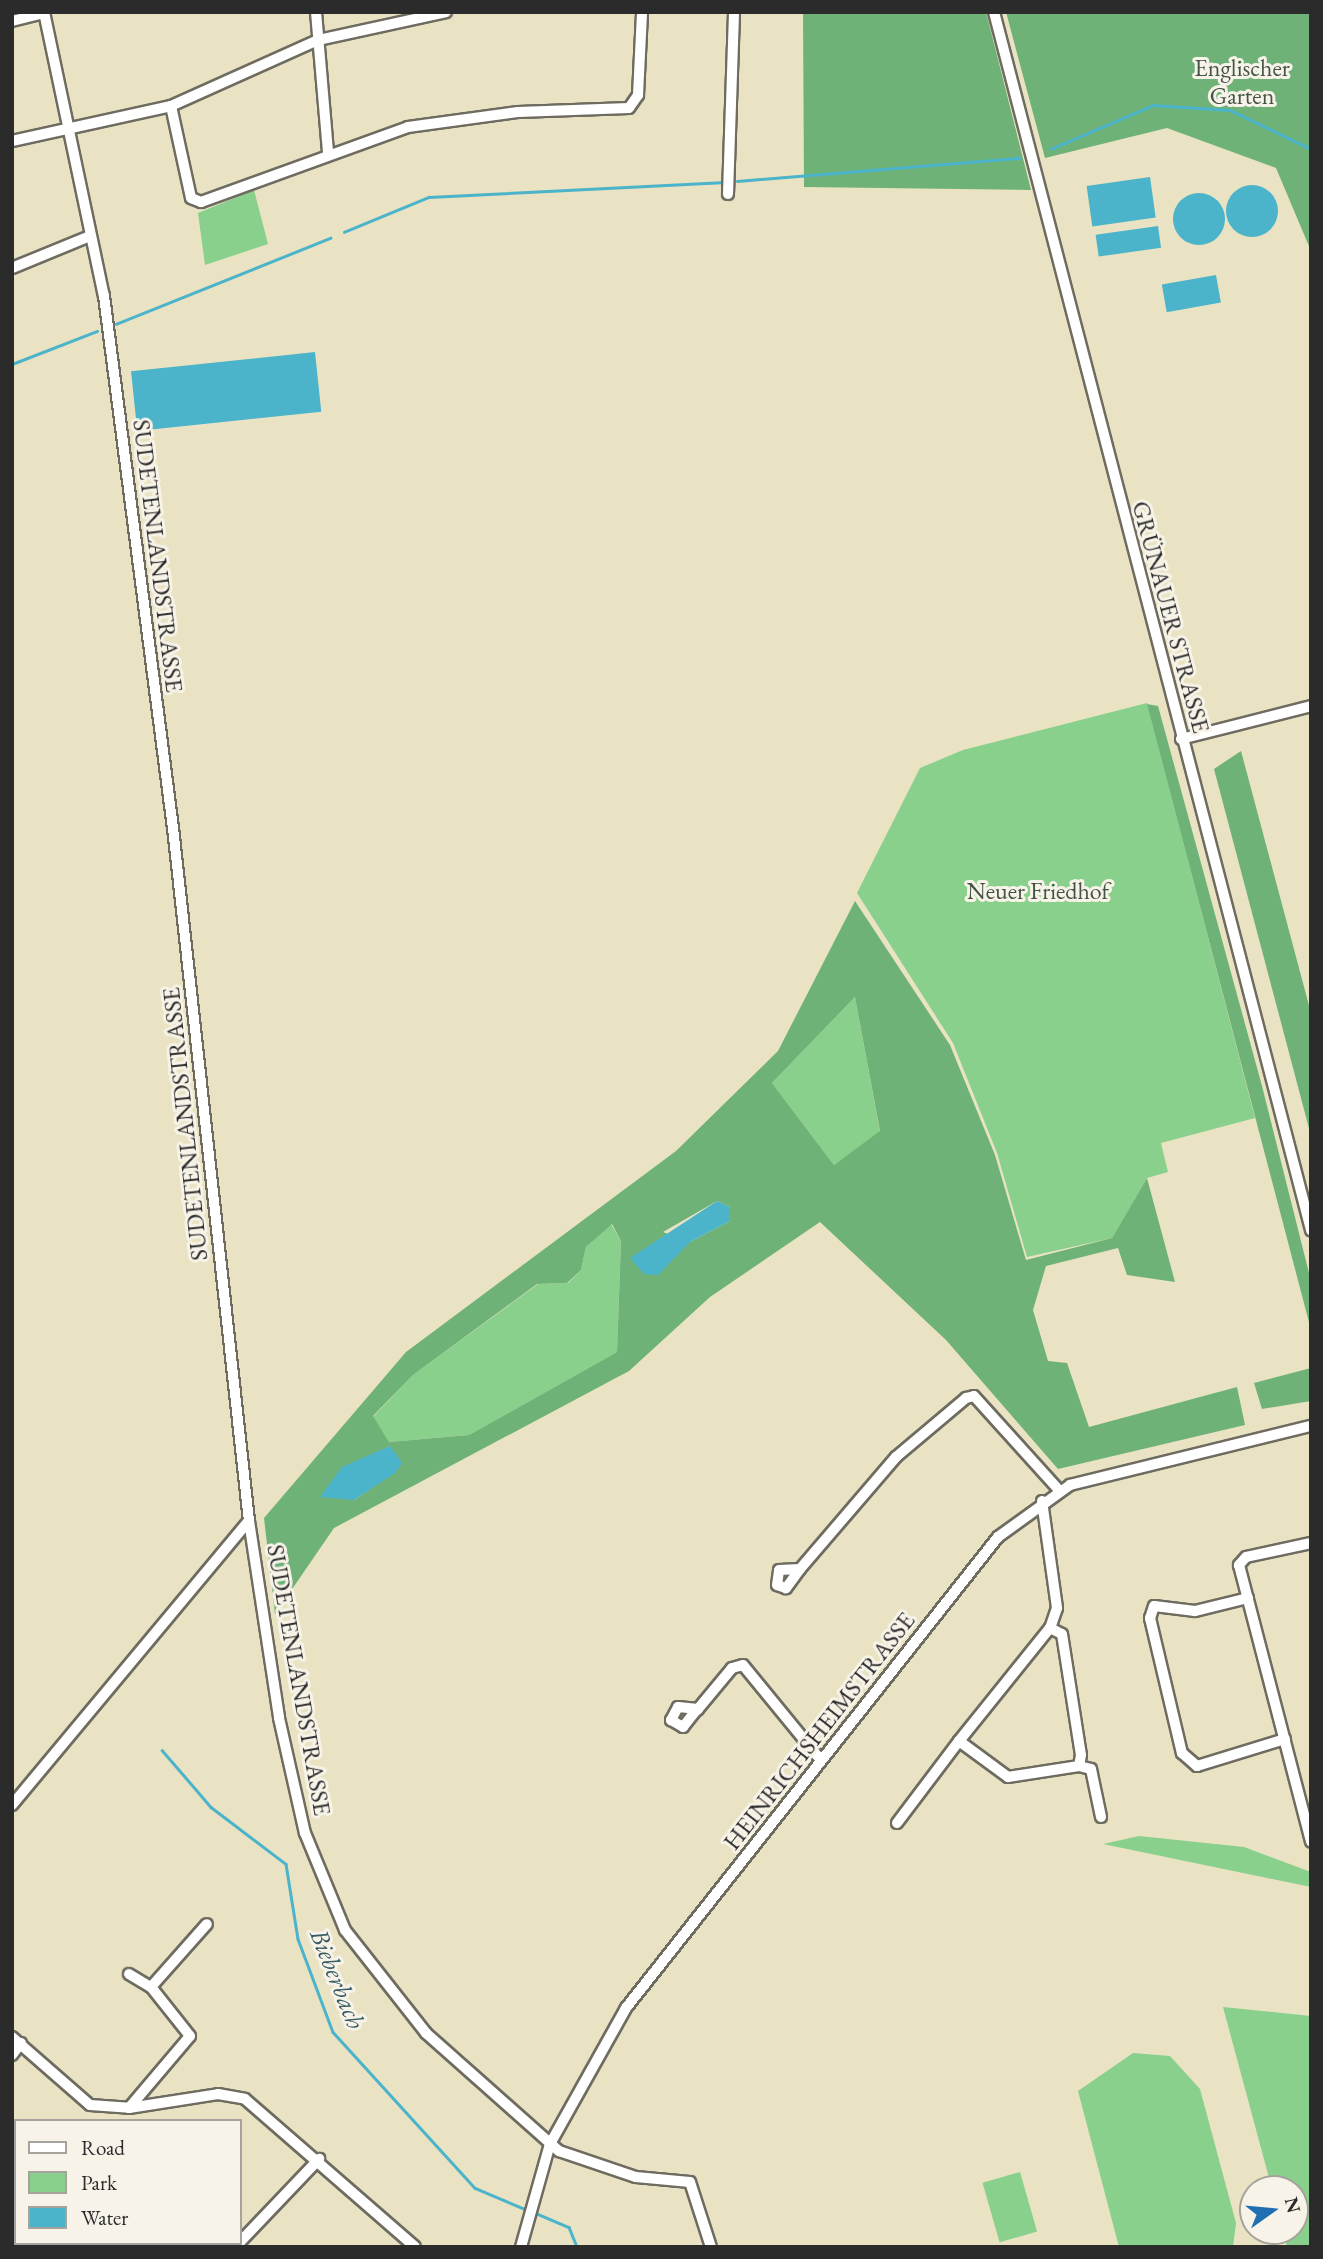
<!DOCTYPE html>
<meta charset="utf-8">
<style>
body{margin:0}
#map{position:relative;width:1323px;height:2259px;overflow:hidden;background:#e9e3c3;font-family:"EB Garamond",serif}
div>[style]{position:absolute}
.green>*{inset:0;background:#89d08c;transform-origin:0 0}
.forest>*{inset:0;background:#6eb278}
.water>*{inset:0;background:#4bb3ca;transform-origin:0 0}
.round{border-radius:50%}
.stream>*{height:2.5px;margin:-1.25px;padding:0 1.25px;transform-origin:1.25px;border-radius:1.25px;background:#4bb3ca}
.roads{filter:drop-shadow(2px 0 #6e6b60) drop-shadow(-2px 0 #6e6b60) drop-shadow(0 2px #6e6b60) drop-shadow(0 -2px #6e6b60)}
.minor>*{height:10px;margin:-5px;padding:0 5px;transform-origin:5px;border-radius:5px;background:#fff}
span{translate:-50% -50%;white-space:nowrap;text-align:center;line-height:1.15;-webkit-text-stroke:6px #f7f3e8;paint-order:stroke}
.park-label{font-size:24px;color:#425443}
.street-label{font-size:24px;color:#2b2b2b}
.water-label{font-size:26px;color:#365b63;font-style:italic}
.frame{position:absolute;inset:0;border:14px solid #2b2b2b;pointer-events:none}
.legend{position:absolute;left:14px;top:2119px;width:228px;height:126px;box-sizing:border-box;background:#f7f3e8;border:2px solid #a5a39c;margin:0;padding:9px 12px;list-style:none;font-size:21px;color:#2b2b2b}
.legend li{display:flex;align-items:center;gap:14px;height:35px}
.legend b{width:35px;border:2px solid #a5a39c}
.north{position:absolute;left:1239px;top:2175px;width:70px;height:70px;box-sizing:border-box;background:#f7f3e8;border:2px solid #a5a39c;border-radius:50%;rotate:75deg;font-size:19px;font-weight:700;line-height:28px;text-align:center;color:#2b2b2b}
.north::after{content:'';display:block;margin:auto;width:24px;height:32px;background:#1f6fb2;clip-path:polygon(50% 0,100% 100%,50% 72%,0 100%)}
</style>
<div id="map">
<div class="green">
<i style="clip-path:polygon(254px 190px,268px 244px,205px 265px,198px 213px)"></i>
<i style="clip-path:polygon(1147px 703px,1255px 1118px,1161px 1143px,1168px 1172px,1147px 1178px,1112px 1238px,1027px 1257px,997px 1153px,953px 1043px,857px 893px,920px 768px,963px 750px)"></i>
<i style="clip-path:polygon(855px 997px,880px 1132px,834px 1165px,772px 1083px)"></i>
<i style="clip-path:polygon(611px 1224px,621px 1241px,617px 1352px,469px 1435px,389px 1442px,373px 1417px,413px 1375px,538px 1284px,568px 1283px,581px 1270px,586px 1247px)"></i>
<i style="clip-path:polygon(1139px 1836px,1244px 1847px,1311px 1872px,1311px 1887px,1103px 1844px)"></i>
<i style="clip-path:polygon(1223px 2007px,1311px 2016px,1311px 2247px,1287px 2247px,1283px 2231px,1295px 2231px,1295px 2189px,1272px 2189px)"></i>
<i style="clip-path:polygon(1133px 2053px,1170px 2056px,1200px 2089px,1236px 2223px,1233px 2247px,1119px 2247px,1078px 2091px)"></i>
<i style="left:1020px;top:2172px;width:62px;height:39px;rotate:74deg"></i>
</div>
<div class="forest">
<i style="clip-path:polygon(803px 12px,986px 12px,1031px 190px,804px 187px)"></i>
<i style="clip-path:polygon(1006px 12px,1311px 12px,1311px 251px,1276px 168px,1167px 128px,1045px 158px)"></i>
<i style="clip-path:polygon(1147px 704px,1158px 706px,1262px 1086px,1311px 1281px,1311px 1330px)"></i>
<i style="clip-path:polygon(1241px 751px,1311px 1013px,1311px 1136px,1214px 769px)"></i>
<i style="clip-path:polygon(evenodd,855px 901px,950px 1045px,995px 1155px,1026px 1260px,1112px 1238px,1147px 1178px,1175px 1282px,1127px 1275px,1118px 1248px,1046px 1266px,1033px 1310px,1048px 1361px,1067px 1363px,1089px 1427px,1237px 1387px,1245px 1425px,1058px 1469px,946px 1340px,820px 1222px,710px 1297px,629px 1371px,334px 1528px,275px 1614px,264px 1518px,406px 1352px,676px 1151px,778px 1051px,855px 901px,855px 997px,880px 1131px,834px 1165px,772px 1083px,855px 997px,855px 901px,717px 1201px,730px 1207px,730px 1221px,690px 1242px,663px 1232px,717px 1201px,855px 901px,612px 1224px,621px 1241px,617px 1352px,469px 1435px,389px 1442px,373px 1416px,413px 1375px,537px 1284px,567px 1283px,581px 1270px,586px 1247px,612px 1224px,855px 901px,390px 1446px,395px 1472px,354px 1500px,367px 1457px,390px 1446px)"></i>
<i style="clip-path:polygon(1311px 1368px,1311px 1401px,1262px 1409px,1254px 1383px)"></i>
</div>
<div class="water">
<i style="left:1150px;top:177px;width:41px;height:64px;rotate:82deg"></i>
<i class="round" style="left:1226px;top:185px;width:52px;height:52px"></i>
<i class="round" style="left:1173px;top:193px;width:52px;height:52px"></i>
<i style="left:1158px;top:226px;width:22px;height:63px;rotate:82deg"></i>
<i style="left:1216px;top:275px;width:28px;height:55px;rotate:80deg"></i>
<i style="left:315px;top:352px;width:60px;height:185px;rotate:84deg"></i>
<i style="clip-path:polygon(717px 1201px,730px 1207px,730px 1221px,690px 1242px,658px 1275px,644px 1274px,630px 1258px)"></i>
<i style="clip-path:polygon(390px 1446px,402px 1463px,395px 1473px,354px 1500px,320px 1497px,342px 1467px)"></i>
</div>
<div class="stream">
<i style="left:1051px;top:149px;width:111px;rotate:-23.3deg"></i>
<i style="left:1153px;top:105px;width:77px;rotate:3.7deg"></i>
<i style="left:1230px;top:110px;width:90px;rotate:25.7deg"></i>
<i style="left:737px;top:181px;width:283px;rotate:-4.7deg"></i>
<i style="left:344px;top:232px;width:92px;rotate:-22.4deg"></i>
<i style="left:429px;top:197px;width:292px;rotate:-2.9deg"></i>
<i style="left:116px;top:324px;width:231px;rotate:-21.9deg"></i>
<i style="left:12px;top:364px;width:91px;rotate:-21.2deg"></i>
<i style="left:162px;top:1750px;width:75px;rotate:49.3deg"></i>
<i style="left:211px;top:1807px;width:94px;rotate:37.2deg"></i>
<i style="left:286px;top:1864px;width:76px;rotate:80.9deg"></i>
<i style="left:298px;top:1939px;width:99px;rotate:69.4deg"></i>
<i style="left:333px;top:2032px;width:211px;rotate:47.7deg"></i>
<i style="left:475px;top:2188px;width:56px;rotate:22.9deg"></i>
<i style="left:533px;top:2212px;width:39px;rotate:23deg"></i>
<i style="left:569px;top:2227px;width:22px;rotate:68deg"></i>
</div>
<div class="roads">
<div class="minor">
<i style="left:44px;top:12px;width:290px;rotate:78.1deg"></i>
<i style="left:104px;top:296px;width:536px;rotate:82.61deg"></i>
<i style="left:173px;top:828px;width:697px;rotate:83.74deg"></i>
<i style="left:249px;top:1521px;width:199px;rotate:81.3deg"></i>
<i style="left:279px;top:1718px;width:118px;rotate:77.3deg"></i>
<i style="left:305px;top:1833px;width:105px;rotate:67.6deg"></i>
<i style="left:345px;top:1930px;width:131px;rotate:51.8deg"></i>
<i style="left:426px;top:2033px;width:178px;rotate:41.6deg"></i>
<i style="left:559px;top:2151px;width:81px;rotate:18.7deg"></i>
<i style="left:636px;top:2177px;width:54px;rotate:5.3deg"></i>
<i style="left:690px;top:2182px;width:68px;rotate:72.1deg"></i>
<i style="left:316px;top:12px;width:142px;rotate:85.1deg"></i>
<i style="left:994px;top:12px;width:1259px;rotate:75.41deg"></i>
<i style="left:12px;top:21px;width:33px;rotate:-14deg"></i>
<i style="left:171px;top:106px;width:94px;rotate:77.7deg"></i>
<i style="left:191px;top:198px;width:11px;rotate:22deg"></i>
<i style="left:201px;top:202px;width:220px;rotate:-19.9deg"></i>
<i style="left:408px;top:127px;width:111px;rotate:-7.8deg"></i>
<i style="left:518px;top:112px;width:111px;rotate:-2.1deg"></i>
<i style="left:629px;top:108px;width:16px;rotate:-55deg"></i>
<i style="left:638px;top:95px;width:83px;rotate:-87.2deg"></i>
<i style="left:12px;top:141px;width:163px;rotate:-12.4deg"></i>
<i style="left:171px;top:106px;width:161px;rotate:-24.2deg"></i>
<i style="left:318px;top:40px;width:131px;rotate:-12.3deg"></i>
<i style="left:728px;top:194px;width:182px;rotate:-88.1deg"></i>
<i style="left:12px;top:268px;width:84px;rotate:-22.3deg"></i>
<i style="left:1181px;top:739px;width:134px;rotate:-14.2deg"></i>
<i style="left:1042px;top:1501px;width:108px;rotate:82deg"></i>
<i style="left:1057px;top:1608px;width:21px;rotate:109deg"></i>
<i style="left:1050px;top:1628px;width:13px;rotate:27deg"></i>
<i style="left:1062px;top:1634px;width:122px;rotate:81.1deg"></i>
<i style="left:1081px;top:1755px;width:11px;rotate:100deg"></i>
<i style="left:1079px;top:1766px;width:72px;rotate:171.2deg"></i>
<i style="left:1008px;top:1777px;width:61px;rotate:-143.7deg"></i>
<i style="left:959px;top:1741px;width:145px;rotate:-51.2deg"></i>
<i style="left:1311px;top:1543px;width:66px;rotate:167.8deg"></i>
<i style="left:1246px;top:1557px;width:11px;rotate:131deg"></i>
<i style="left:1239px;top:1565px;width:286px;rotate:75.4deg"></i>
<i style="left:800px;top:1569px;width:24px;rotate:126deg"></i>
<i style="left:786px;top:1588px;width:9px;rotate:-162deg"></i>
<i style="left:777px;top:1585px;width:15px;rotate:-82deg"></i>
<i style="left:779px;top:1570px;width:21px;rotate:-3deg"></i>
<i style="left:800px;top:1569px;width:148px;rotate:-49.4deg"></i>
<i style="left:896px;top:1457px;width:92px;rotate:-40.1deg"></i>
<i style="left:966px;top:1398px;width:8px;rotate:-14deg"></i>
<i style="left:974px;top:1396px;width:127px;rotate:47.9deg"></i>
<i style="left:1248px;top:1598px;width:55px;rotate:166.2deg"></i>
<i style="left:1195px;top:1611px;width:41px;rotate:-173deg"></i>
<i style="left:1154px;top:1606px;width:13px;rotate:108deg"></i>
<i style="left:1150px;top:1618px;width:139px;rotate:76.7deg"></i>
<i style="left:1182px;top:1753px;width:20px;rotate:41deg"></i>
<i style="left:1197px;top:1766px;width:92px;rotate:-17.1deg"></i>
<i style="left:698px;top:1709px;width:20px;rotate:-174deg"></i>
<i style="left:678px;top:1707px;width:15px;rotate:118deg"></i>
<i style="left:671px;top:1720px;width:14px;rotate:30deg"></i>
<i style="left:683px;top:1727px;width:16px;rotate:-52deg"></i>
<i style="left:693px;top:1714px;width:7px;rotate:-45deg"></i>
<i style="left:698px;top:1709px;width:53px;rotate:-50.3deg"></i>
<i style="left:732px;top:1668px;width:11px;rotate:-15deg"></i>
<i style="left:743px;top:1665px;width:122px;rotate:50.7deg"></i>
<i style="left:1079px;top:1766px;width:12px;rotate:14deg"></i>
<i style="left:1091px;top:1769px;width:49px;rotate:78.2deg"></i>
<i style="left:12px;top:1805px;width:370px;rotate:-50.2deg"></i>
<i style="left:897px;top:1823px;width:103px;rotate:-52.9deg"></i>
<i style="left:129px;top:1974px;width:26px;rotate:31deg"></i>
<i style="left:12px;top:2037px;width:103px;rotate:41.1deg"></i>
<i style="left:90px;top:2105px;width:39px;rotate:4deg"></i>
<i style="left:129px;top:2108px;width:90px;rotate:-8.9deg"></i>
<i style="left:218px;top:2094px;width:27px;rotate:10deg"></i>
<i style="left:245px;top:2099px;width:225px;rotate:41deg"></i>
<i style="left:12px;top:2055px;width:15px;rotate:-53deg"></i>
<i style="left:129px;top:2108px;width:94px;rotate:-49.7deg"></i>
<i style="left:190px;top:2036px;width:63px;rotate:-128.5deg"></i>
<i style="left:151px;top:1987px;width:84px;rotate:-48.4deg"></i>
<i style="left:240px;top:2242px;width:115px;rotate:-46.4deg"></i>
<i style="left:52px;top:2243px;width:5px;rotate:53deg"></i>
<i style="left:210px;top:2243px;width:6px;rotate:45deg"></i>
<i style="left:521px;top:2247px;width:107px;rotate:-74.3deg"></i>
<i style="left:550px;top:2144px;width:156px;rotate:-60.8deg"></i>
<i style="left:626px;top:2008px;width:600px;rotate:-51.7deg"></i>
<i style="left:998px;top:1537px;width:89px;rotate:-35.8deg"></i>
<i style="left:1070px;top:1485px;width:248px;rotate:-13.8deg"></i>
</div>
</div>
<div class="park-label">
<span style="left:1242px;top:82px">Englischer<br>Garten</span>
<span style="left:1038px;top:891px">Neuer Friedhof</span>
</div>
<div class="street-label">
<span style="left:158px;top:556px;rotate:83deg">SUDETENLANDSTRASSE</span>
<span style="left:1171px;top:617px;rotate:75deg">GRÜNAUER STRASSE</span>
<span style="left:185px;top:1124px;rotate:-96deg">SUDETENLANDSTRASSE</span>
<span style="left:299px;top:1680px;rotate:80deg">SUDETENLANDSTRASSE</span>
<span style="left:819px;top:1731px;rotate:-52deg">HEINRICHSHEIMSTRASSE</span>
</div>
<div class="water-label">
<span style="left:337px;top:1979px;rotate:68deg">Bieberbach</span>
</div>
<div class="frame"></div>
<ul class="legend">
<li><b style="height:9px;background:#fff"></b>Road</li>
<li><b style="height:19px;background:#89d08c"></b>Park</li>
<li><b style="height:19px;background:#4bb3ca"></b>Water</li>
</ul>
<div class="north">N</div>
</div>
